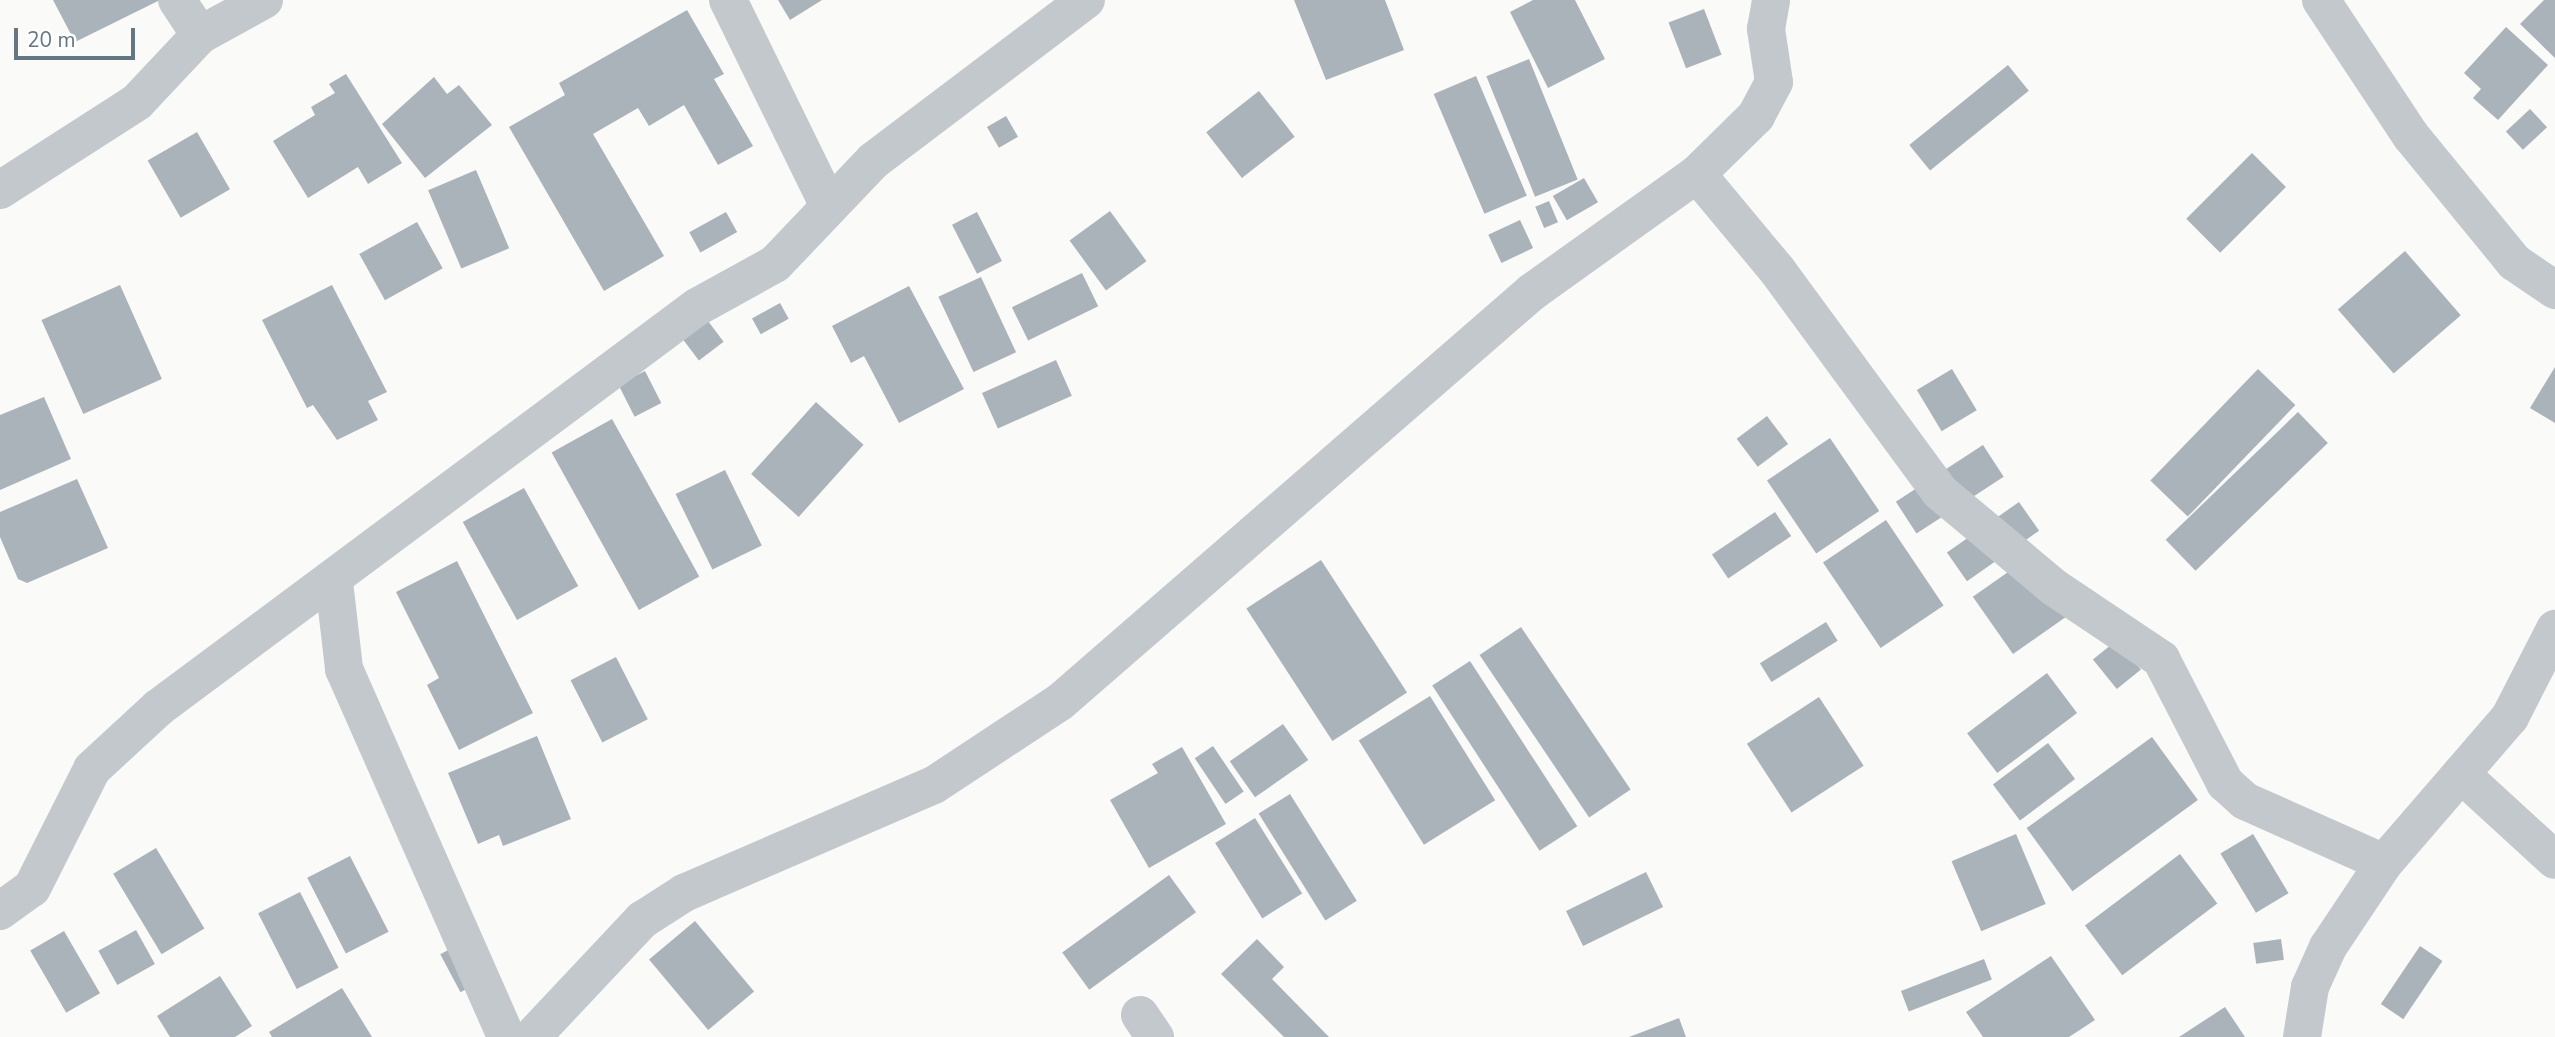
<!DOCTYPE html>
<style>
body{margin:0}
#map{position:relative;width:2555px;height:1037px;overflow:hidden;background:#fafaf8;font-family:"Nunito Sans",sans-serif}
div>[style]{position:absolute}
.building>*{inset:0;background:#aab3b9;transform-origin:0 0}
.minor>*{height:38px;margin:-19px;padding:0 19px;transform-origin:19px;border-radius:19px;background:#c3c8cc}
span{translate:-50% -50%;white-space:nowrap;text-align:center;line-height:1.15;-webkit-text-stroke:7px #fff;paint-order:stroke}
.scale{position:absolute;left:14px;top:28px;width:121px;height:32px;box-sizing:border-box;border:4px solid #657683;border-top:0;padding-left:9px;font-size:21px;line-height:24px;white-space:nowrap;color:#657683;-webkit-text-stroke:5px #fff;paint-order:stroke}
</style>
<div id="map">
<div class="building">
<i style="clip-path:polygon(53px 0,160px 0,75px 42px)"></i>
<i style="clip-path:polygon(778px 0,822px 0,790px 20px)"></i>
<i style="clip-path:polygon(1294px 0,1385px 0,1404px 50px,1326px 80px)"></i>
<i style="clip-path:polygon(1533px 0,1575px 0,1605px 59px,1548px 88px,1510px 12px)"></i>
<i style="clip-path:polygon(2544px 0,2555px 0,2555px 58px,2520px 24px)"></i>
<i style="left:1704px;top:9px;width:49px;height:38px;rotate:69deg"></i>
<i style="clip-path:polygon(687px 10px,724px 74px,714px 79px,753px 146px,718px 165px,684px 105px,649px 126px,638px 108px,593px 134px,664px 256px,604px 291px,509px 127px,565px 95px,559px 83px)"></i>
<i style="clip-path:polygon(2506px 27px,2548px 65px,2498px 120px,2473px 98px,2481px 89px,2464px 73px)"></i>
<i style="left:1529px;top:59px;width:130px;height:46px;rotate:68deg"></i>
<i style="left:2008px;top:65px;width:33px;height:127px;rotate:51deg"></i>
<i style="clip-path:polygon(346px 74px,402px 163px,368px 184px,358px 167px,308px 198px,273px 141px,315px 115px,311px 107px,335px 93px,329px 84px)"></i>
<i style="left:1476px;top:76px;width:130px;height:46px;rotate:67deg"></i>
<i style="clip-path:polygon(434px 77px,447px 94px,459px 85px,492px 125px,425px 178px,382px 124px)"></i>
<i style="left:1259px;top:91px;width:58px;height:67px;rotate:52deg"></i>
<i style="left:2530px;top:109px;width:25px;height:33px;rotate:47deg"></i>
<i style="left:1006px;top:116px;width:24px;height:22px;rotate:60deg"></i>
<i style="left:197px;top:132px;width:66px;height:57px;rotate:60deg"></i>
<i style="left:2252px;top:153px;width:48px;height:93px;rotate:45deg"></i>
<i style="left:476px;top:170px;width:85px;height:52px;rotate:67deg"></i>
<i style="left:1584px;top:178px;width:28px;height:36px;rotate:60deg"></i>
<i style="left:1549px;top:201px;width:23px;height:15px;rotate:67deg"></i>
<i style="left:1110px;top:211px;width:62px;height:50px;rotate:54deg"></i>
<i style="left:726px;top:212px;width:23px;height:42px;rotate:61deg"></i>
<i style="left:977px;top:212px;width:55px;height:28px;rotate:63deg"></i>
<i style="left:1520px;top:220px;width:31px;height:35px;rotate:65deg"></i>
<i style="left:417px;top:222px;width:53px;height:66px;rotate:61deg"></i>
<i style="left:2405px;top:251px;width:85px;height:89px;rotate:49deg"></i>
<i style="left:1082px;top:273px;width:37px;height:78px;rotate:64deg"></i>
<i style="left:981px;top:277px;width:83px;height:47px;rotate:65deg"></i>
<i style="left:120px;top:285px;width:103px;height:86px;rotate:66deg"></i>
<i style="clip-path:polygon(332px 285px,387px 392px,368px 401px,378px 420px,337px 440px,313px 405px,307px 408px,262px 320px)"></i>
<i style="clip-path:polygon(909px 286px,964px 389px,899px 423px,864px 356px,851px 363px,832px 326px)"></i>
<i style="left:780px;top:303px;width:18px;height:32px;rotate:61deg"></i>
<i style="left:708px;top:321px;width:26px;height:31px;rotate:53deg"></i>
<i style="left:1056px;top:360px;width:39px;height:81px;rotate:66deg"></i>
<i style="clip-path:polygon(2555px 367px,2555px 423px,2530px 408px)"></i>
<i style="left:1952px;top:369px;width:48px;height:41px;rotate:59deg"></i>
<i style="left:2258px;top:369px;width:52px;height:155px;rotate:44deg"></i>
<i style="left:645px;top:371px;width:36px;height:30px;rotate:63deg"></i>
<i style="clip-path:polygon(44px 397px,71px 459px,0 490px,0 415px)"></i>
<i style="left:816px;top:402px;width:64px;height:97px;rotate:42deg"></i>
<i style="left:2298px;top:412px;width:43px;height:184px;rotate:46deg"></i>
<i style="left:1767px;top:416px;width:35px;height:38px;rotate:53deg"></i>
<i style="left:612px;top:419px;width:180px;height:69px;rotate:61deg"></i>
<i style="left:1830px;top:438px;width:88px;height:76px;rotate:56deg"></i>
<i style="left:1983px;top:445px;width:38px;height:104px;rotate:57deg"></i>
<i style="left:725px;top:470px;width:84px;height:55px;rotate:64deg"></i>
<i style="clip-path:polygon(77px 479px,108px 548px,27px 583px,18px 579px,0 537px,0 512px)"></i>
<i style="left:524px;top:488px;width:112px;height:70px;rotate:61deg"></i>
<i style="left:2019px;top:502px;width:35px;height:88px;rotate:55deg"></i>
<i style="left:1775px;top:512px;width:29px;height:76px;rotate:56deg"></i>
<i style="left:1886px;top:520px;width:103px;height:76px;rotate:56deg"></i>
<i style="left:2031px;top:556px;width:70px;height:71px;rotate:55deg"></i>
<i style="left:1321px;top:560px;width:158px;height:89px;rotate:57deg"></i>
<i style="clip-path:polygon(457px 561px,533px 713px,459px 750px,427px 685px,439px 678px,396px 592px)"></i>
<i style="left:1826px;top:622px;width:22px;height:78px;rotate:58deg"></i>
<i style="left:1521px;top:627px;width:196px;height:50px;rotate:56deg"></i>
<i style="left:2117px;top:640px;width:38px;height:31px;rotate:51deg"></i>
<i style="left:616px;top:657px;width:70px;height:51px;rotate:63deg"></i>
<i style="left:1470px;top:661px;width:197px;height:45px;rotate:57deg"></i>
<i style="left:2047px;top:673px;width:50px;height:100px;rotate:53deg"></i>
<i style="left:1430px;top:696px;width:123px;height:84px;rotate:58deg"></i>
<i style="left:1819px;top:697px;width:82px;height:86px;rotate:57deg"></i>
<i style="left:1283px;top:724px;width:44px;height:65px;rotate:55deg"></i>
<i style="clip-path:polygon(537px 736px,571px 819px,503px 846px,499px 835px,478px 844px,448px 773px)"></i>
<i style="left:2152px;top:737px;width:78px;height:155px;rotate:54deg"></i>
<i style="left:2048px;top:743px;width:45px;height:69px;rotate:53deg"></i>
<i style="left:1213px;top:746px;width:55px;height:22px;rotate:56deg"></i>
<i style="clip-path:polygon(1182px 747px,1226px 824px,1149px 868px,1110px 800px,1158px 773px,1152px 764px)"></i>
<i style="left:1290px;top:794px;width:126px;height:37px;rotate:58deg"></i>
<i style="left:1255px;top:818px;width:89px;height:47px;rotate:58deg"></i>
<i style="left:2016px;top:834px;width:76px;height:70px;rotate:67deg"></i>
<i style="left:2253px;top:834px;width:69px;height:38px;rotate:59deg"></i>
<i style="left:156px;top:848px;width:94px;height:50px;rotate:59deg"></i>
<i style="left:2180px;top:854px;width:62px;height:119px;rotate:53deg"></i>
<i style="left:350px;top:856px;width:85px;height:48px;rotate:63deg"></i>
<i style="left:1646px;top:872px;width:39px;height:89px;rotate:64deg"></i>
<i style="left:1169px;top:875px;width:46px;height:132px;rotate:54deg"></i>
<i style="left:300px;top:892px;width:85px;height:47px;rotate:63deg"></i>
<i style="left:695px;top:921px;width:92px;height:60px;rotate:50deg"></i>
<i style="left:136px;top:930px;width:39px;height:43px;rotate:61deg"></i>
<i style="left:64px;top:931px;width:72px;height:39px;rotate:60deg"></i>
<i style="clip-path:polygon(1257px 939px,1284px 967px,1272px 979px,1329px 1037px,1284px 1037px,1221px 974px)"></i>
<i style="left:2281px;top:939px;width:21px;height:28px;rotate:82deg"></i>
<i style="left:2420px;top:946px;width:27px;height:70px;rotate:34deg"></i>
<i style="left:450px;top:949px;width:43px;height:11px;rotate:62deg"></i>
<i style="clip-path:polygon(2051px 956px,2095px 1020px,2069px 1037px,1983px 1037px,1966px 1012px)"></i>
<i style="left:1984px;top:959px;width:22px;height:89px;rotate:69deg"></i>
<i style="clip-path:polygon(220px 976px,252px 1026px,235px 1037px,170px 1037px,157px 1016px)"></i>
<i style="clip-path:polygon(342px 988px,372px 1037px,272px 1037px,269px 1032px)"></i>
<i style="clip-path:polygon(2225px 1007px,2245px 1037px,2179px 1037px)"></i>
<i style="clip-path:polygon(1679px 1018px,1686px 1037px,1629px 1037px)"></i>
</div>
<div class="minor">
<i style="left:177px;top:0;width:42px;rotate:56.7deg"></i>
<i style="left:728px;top:0;width:229px;rotate:63.9deg"></i>
<i style="left:2321px;top:0;width:163px;rotate:56.5deg"></i>
<i style="left:2411px;top:136px;width:163px;rotate:50.7deg"></i>
<i style="left:2514px;top:262px;width:50px;rotate:34.3deg"></i>
<i style="left:1697px;top:174px;width:125px;rotate:50.2deg"></i>
<i style="left:1777px;top:270px;width:275px;rotate:53.7deg"></i>
<i style="left:1940px;top:492px;width:150px;rotate:39.9deg"></i>
<i style="left:2055px;top:588px;width:128px;rotate:33.8deg"></i>
<i style="left:2161px;top:659px;width:140px;rotate:62.7deg"></i>
<i style="left:2225px;top:783px;width:27px;rotate:42deg"></i>
<i style="left:2245px;top:801px;width:152px;rotate:24deg"></i>
<i style="left:0;top:190px;width:163px;rotate:-32.7deg"></i>
<i style="left:137px;top:102px;width:92px;rotate:-46.8deg"></i>
<i style="left:200px;top:35px;width:73px;rotate:-28.7deg"></i>
<i style="left:334px;top:582px;width:88px;rotate:83.4deg"></i>
<i style="left:344px;top:669px;width:402px;rotate:66.2deg"></i>
<i style="left:2461px;top:774px;width:127px;rotate:42.5deg"></i>
<i style="left:0;top:911px;width:39px;rotate:-36deg"></i>
<i style="left:32px;top:888px;width:133px;rotate:-63.2deg"></i>
<i style="left:92px;top:769px;width:90px;rotate:-42.7deg"></i>
<i style="left:158px;top:708px;width:672px;rotate:-36.65deg"></i>
<i style="left:697px;top:307px;width:89px;rotate:-28.9deg"></i>
<i style="left:775px;top:264px;width:142px;rotate:-46.4deg"></i>
<i style="left:873px;top:161px;width:267px;rotate:-37.1deg"></i>
<i style="left:1140px;top:1015px;width:27px;rotate:56deg"></i>
<i style="left:532px;top:1037px;width:161px;rotate:-46.8deg"></i>
<i style="left:642px;top:920px;width:50px;rotate:-32.7deg"></i>
<i style="left:684px;top:893px;width:272px;rotate:-23.4deg"></i>
<i style="left:934px;top:785px;width:151px;rotate:-33.4deg"></i>
<i style="left:1060px;top:702px;width:625px;rotate:-40.98deg"></i>
<i style="left:1532px;top:292px;width:203px;rotate:-35.6deg"></i>
<i style="left:1697px;top:174px;width:83px;rotate:-44.5deg"></i>
<i style="left:1756px;top:116px;width:38px;rotate:-62deg"></i>
<i style="left:1774px;top:82px;width:54px;rotate:-98.6deg"></i>
<i style="left:1766px;top:29px;width:29px;rotate:-80deg"></i>
<i style="left:2302px;top:1037px;width:51px;rotate:-80.9deg"></i>
<i style="left:2310px;top:987px;width:44px;rotate:-65.8deg"></i>
<i style="left:2328px;top:947px;width:101px;rotate:-56.3deg"></i>
<i style="left:2384px;top:863px;width:193px;rotate:-49.2deg"></i>
<i style="left:2510px;top:717px;width:99px;rotate:-62.9deg"></i>
</div>
<div class="scale">20 m</div>
</div>
